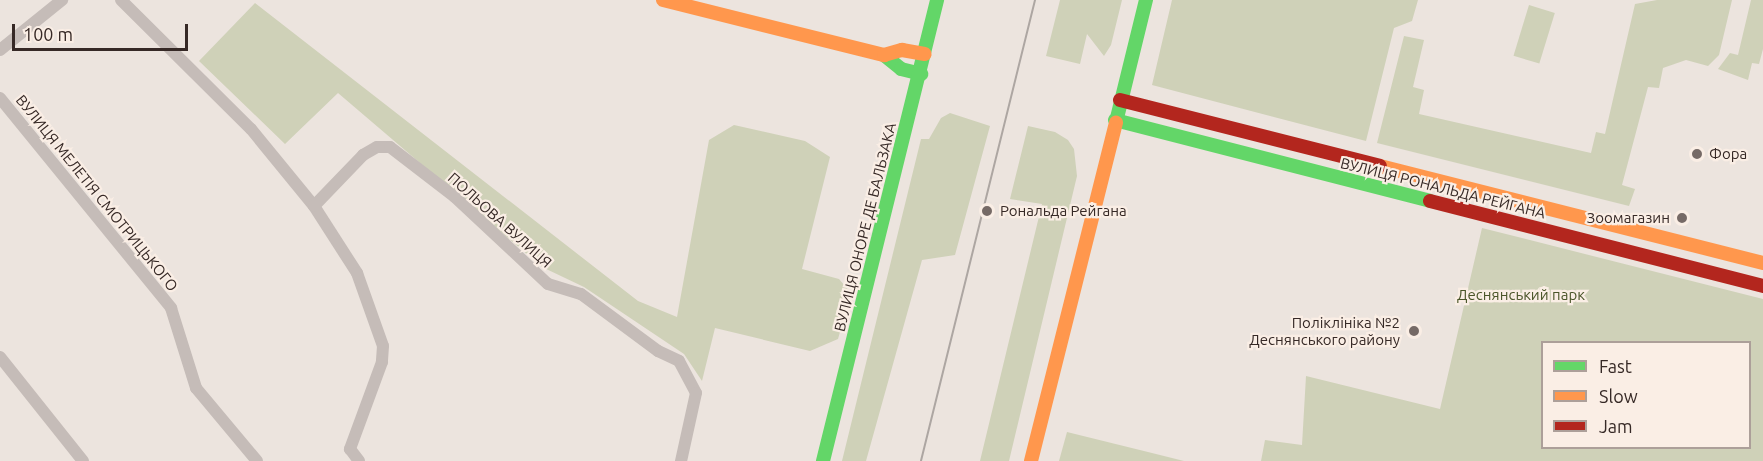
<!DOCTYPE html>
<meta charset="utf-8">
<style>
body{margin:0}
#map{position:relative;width:1763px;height:461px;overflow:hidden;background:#ece4de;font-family:Ubuntu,sans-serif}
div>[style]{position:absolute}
.green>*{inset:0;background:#cfd1b8;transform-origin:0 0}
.street>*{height:12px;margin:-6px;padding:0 6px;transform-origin:6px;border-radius:6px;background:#c5bcb8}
.fast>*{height:14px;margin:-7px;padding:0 7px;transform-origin:7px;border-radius:7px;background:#63d668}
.slow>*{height:14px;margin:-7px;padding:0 7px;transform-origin:7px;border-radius:7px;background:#ff974d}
.jam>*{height:14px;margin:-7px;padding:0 7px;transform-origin:7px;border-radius:7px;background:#b3261e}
.tram>*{height:1.5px;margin:-0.75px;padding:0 0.75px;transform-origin:0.75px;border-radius:0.75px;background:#ada6a2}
.dots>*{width:16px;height:16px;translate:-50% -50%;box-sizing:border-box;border:3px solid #faeee5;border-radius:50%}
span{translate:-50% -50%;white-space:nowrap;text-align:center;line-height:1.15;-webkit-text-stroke:4.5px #faeee5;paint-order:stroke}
.poi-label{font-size:15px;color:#362926}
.left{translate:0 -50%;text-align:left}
.right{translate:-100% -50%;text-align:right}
.street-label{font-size:15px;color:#362926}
.park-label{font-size:15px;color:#4a5529}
.legend{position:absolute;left:1541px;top:341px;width:210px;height:108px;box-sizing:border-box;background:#faeee5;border:2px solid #ac9f99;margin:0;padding:8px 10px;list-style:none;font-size:18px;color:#362926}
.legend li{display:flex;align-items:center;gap:12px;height:30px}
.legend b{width:30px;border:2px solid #ac9f99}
.scale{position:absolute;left:12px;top:24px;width:176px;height:27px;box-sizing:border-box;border:3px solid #362926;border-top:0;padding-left:8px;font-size:18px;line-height:21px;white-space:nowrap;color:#362926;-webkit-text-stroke:4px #faeee5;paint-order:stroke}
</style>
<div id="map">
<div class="green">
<i style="clip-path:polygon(1060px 0,1122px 0,1111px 45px,1104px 56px,1087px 34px,1080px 64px,1046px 56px)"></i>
<i style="clip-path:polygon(1172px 0,1418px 0,1412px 21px,1394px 28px,1366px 141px,1152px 85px)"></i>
<i style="clip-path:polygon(1657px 0,1732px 0,1719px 55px,1708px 66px,1686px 60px,1663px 68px,1659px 88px,1648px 87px,1622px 185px,1635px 189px,1629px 206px,1377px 143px,1404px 36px,1424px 40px,1413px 87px,1424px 90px,1419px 114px,1591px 153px,1596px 132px,1605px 134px,1635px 4px)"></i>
<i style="clip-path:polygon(1751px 0,1763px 0,1763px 49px,1759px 64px,1752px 63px,1748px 80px,1718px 69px,1730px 53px,1738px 55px)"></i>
<i style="clip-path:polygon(255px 3px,638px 301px,677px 317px,709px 140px,734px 125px,805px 141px,830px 157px,802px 269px,839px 279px,851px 293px,838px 339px,810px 351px,715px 328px,702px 381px,684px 354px,584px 287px,542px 267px,338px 93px,285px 144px,199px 61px)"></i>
<i style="left:1529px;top:5px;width:27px;height:53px;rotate:17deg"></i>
<i style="clip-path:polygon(950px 113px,990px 126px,955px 255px,922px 260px,866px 461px,842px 461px,921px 139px,929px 139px,941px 118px)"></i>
<i style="clip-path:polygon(1028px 126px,1055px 132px,1068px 140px,1074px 149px,1077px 176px,1009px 461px,980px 461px,1042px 204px,1010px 199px)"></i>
<i style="clip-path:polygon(evenodd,1482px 228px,1763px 299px,1763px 461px,1261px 461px,1265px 440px,1302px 445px,1306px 376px,1440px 409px,1482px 228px,1542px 342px,1750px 342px,1750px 448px,1542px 448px,1542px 342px)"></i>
<i style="clip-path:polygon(1067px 432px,1152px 453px,1184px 461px,1059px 461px)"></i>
</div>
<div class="street">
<i style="left:121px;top:0;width:183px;rotate:44.8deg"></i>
<i style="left:251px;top:129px;width:99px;rotate:50.7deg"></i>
<i style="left:314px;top:206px;width:80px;rotate:57.3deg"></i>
<i style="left:357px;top:273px;width:77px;rotate:70.4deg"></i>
<i style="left:383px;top:346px;width:16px;rotate:94deg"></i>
<i style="left:382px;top:362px;width:93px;rotate:110.2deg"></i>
<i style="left:350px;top:449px;width:15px;rotate:53deg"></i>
<i style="left:0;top:50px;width:80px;rotate:-38.9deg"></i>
<i style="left:0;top:98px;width:271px;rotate:50.8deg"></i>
<i style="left:171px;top:308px;width:84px;rotate:72.6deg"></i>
<i style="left:196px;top:388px;width:95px;rotate:50.1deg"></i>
<i style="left:314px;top:206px;width:71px;rotate:-46.1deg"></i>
<i style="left:363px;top:155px;width:16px;rotate:-30deg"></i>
<i style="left:377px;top:147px;width:13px"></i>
<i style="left:390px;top:147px;width:82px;rotate:37.6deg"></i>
<i style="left:455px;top:197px;width:127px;rotate:43.1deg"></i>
<i style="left:548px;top:284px;width:34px;rotate:17deg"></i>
<i style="left:581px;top:294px;width:96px;rotate:36.5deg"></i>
<i style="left:658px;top:351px;width:23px;rotate:25deg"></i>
<i style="left:679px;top:361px;width:36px;rotate:62deg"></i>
<i style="left:696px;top:393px;width:70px;rotate:102.4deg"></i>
<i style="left:0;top:357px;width:133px;rotate:51.4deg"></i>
</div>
<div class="fast">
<i style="left:884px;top:55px;width:22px;rotate:39deg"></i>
<i style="left:901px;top:69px;width:21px;rotate:14deg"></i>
<i style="left:1115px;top:120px;width:325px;rotate:14.4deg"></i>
<i style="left:1116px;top:122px;width:126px;rotate:-76.2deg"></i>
<i style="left:823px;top:461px;width:475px;rotate:-76.1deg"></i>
</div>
<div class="slow">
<i style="left:663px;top:0;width:228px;rotate:14deg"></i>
<i style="left:884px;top:55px;width:19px;rotate:-16deg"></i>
<i style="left:902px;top:50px;width:23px;rotate:10deg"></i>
<i style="left:1380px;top:166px;width:395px;rotate:14.2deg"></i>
<i style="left:1031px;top:461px;width:349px;rotate:-75.9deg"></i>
</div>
<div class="jam">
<i style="left:1120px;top:100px;width:268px;rotate:14.2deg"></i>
<i style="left:1430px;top:201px;width:344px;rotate:14.3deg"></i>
</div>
<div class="tram">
<i style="left:921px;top:461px;width:475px;rotate:-76.1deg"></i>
</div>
<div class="dots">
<i style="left:1697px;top:154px;background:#766a66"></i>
<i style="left:987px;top:211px;background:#766a66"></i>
<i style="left:1682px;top:218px;background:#766a66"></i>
<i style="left:1414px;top:331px;background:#766a66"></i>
</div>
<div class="poi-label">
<span class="left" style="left:1709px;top:154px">Фора</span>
<span class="left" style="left:1000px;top:211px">Рональда Рейгана</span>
<span class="right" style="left:1670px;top:218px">Зоомагазин</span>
<span class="right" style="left:1400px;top:331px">Поліклініка №2<br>Деснянського району</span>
</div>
<div class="street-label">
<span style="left:1443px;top:188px;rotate:14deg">ВУЛИЦЯ РОНАЛЬДА РЕЙГАНА</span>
<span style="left:97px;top:193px;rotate:51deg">ВУЛИЦЯ МЕЛЕТІЯ СМОТРИЦЬКОГО</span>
<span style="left:500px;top:220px;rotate:42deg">ПОЛЬОВА ВУЛИЦЯ</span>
<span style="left:865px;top:227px;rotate:-76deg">ВУЛИЦЯ ОНОРЕ ДЕ БАЛЬЗАКА</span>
</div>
<div class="park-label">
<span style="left:1521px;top:295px">Деснянський парк</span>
</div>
<ul class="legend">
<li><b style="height:8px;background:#63d668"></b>Fast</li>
<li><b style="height:8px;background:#ff974d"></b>Slow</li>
<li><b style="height:8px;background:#b3261e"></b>Jam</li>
</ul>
<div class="scale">100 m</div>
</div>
